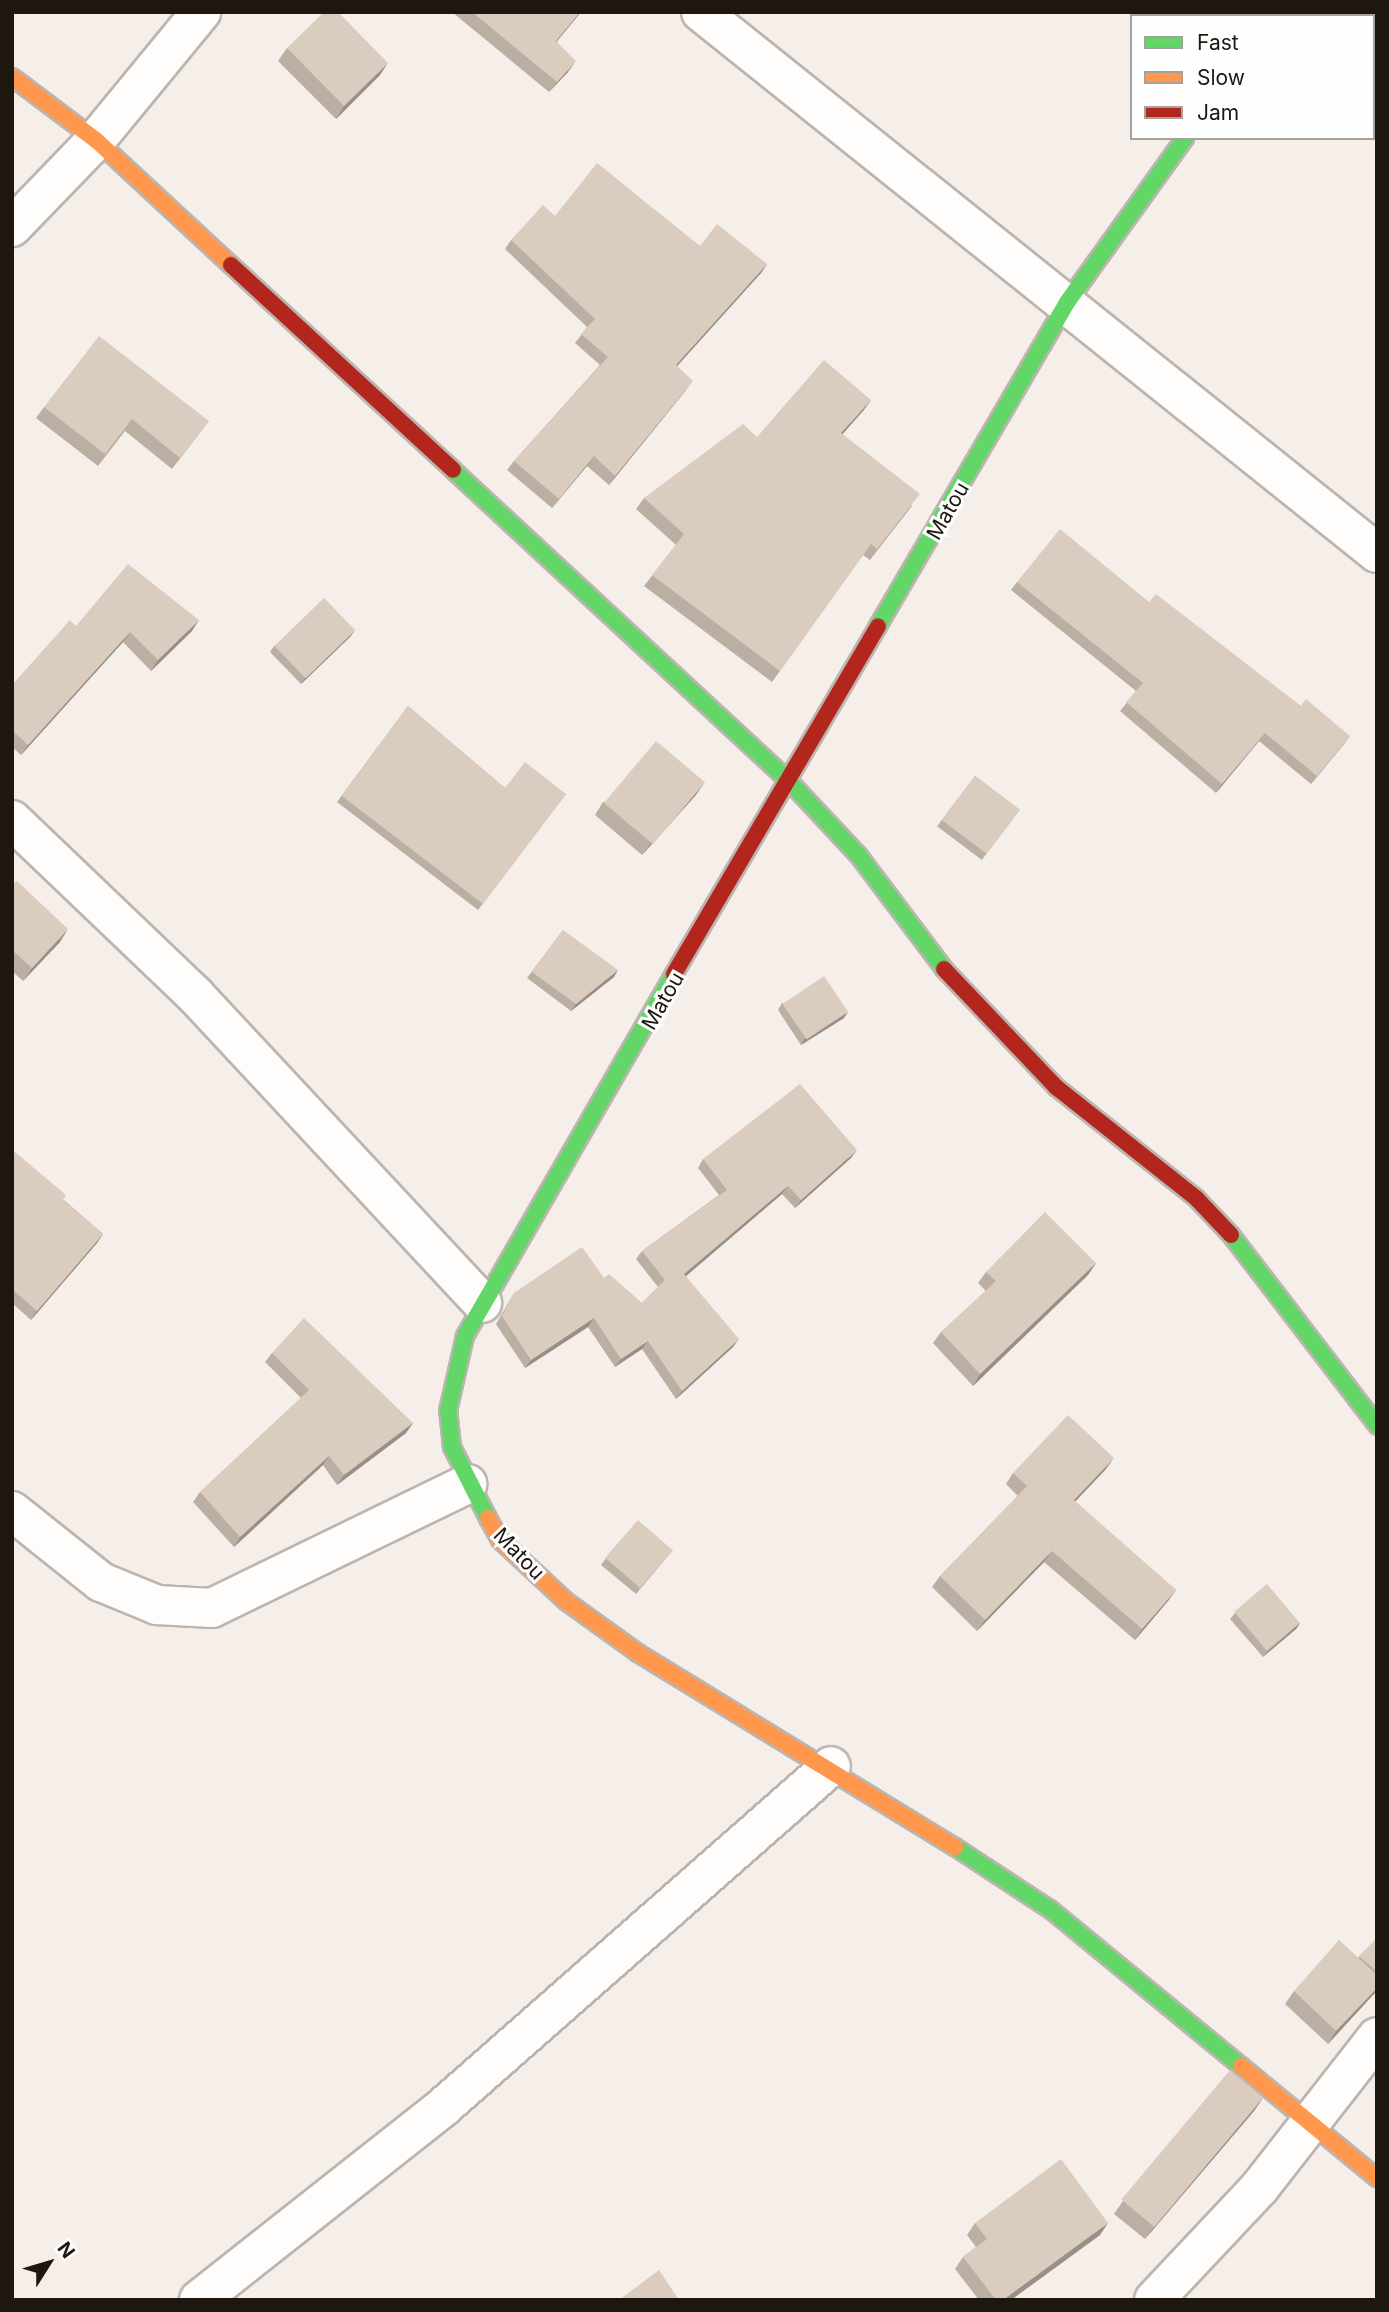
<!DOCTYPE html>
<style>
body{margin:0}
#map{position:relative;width:1389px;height:2312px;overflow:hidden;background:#f6efe9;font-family:Inter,sans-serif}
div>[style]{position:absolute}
.roads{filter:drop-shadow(2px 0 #bcb5af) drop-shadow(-2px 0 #bcb5af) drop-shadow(0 2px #bcb5af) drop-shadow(0 -2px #bcb5af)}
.street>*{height:38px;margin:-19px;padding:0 19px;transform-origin:19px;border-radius:19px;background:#fefdfc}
.fast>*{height:16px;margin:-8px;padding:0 8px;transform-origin:8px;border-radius:8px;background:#63d668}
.slow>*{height:16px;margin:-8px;padding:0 8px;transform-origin:8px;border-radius:8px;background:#ff974d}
.jam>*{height:16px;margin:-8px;padding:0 8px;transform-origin:8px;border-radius:8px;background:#b3261e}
.wall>*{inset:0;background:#bbafa4;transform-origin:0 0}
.shaded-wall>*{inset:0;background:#998f86}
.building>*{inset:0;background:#daccbf;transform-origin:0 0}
span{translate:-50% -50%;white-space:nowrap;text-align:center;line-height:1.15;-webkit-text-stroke:6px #fefefe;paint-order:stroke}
.street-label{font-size:21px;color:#1e1710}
.frame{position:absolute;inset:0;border:14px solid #1e1710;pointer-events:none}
.legend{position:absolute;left:1130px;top:14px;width:245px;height:126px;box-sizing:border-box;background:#fefefe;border:2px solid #a4a29f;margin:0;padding:9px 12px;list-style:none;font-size:21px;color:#1e1710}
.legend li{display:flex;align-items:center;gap:14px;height:35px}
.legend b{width:35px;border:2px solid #a4a29f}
.north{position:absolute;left:14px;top:2228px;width:70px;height:70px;-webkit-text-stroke:5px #fefefe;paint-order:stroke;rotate:53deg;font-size:19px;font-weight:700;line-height:28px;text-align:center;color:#1e1710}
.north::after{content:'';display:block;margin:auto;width:24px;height:32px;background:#1e1710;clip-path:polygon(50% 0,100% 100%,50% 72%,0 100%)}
</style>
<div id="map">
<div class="roads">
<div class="street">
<i style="left:701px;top:12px;width:866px;rotate:38.67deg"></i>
<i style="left:1276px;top:16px;width:5px;rotate:-53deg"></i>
<i style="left:12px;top:227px;width:121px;rotate:-46deg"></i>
<i style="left:96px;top:140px;width:166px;rotate:-50.6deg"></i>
<i style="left:12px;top:820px;width:253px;rotate:43.7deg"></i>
<i style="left:195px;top:995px;width:421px;rotate:47deg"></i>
<i style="left:12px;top:1511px;width:114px;rotate:38.6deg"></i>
<i style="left:101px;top:1582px;width:61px;rotate:22.3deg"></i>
<i style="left:157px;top:1605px;width:55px;rotate:3.1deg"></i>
<i style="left:212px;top:1608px;width:284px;rotate:-25.9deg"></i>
<i style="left:199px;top:2300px;width:308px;rotate:-38.3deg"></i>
<i style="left:441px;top:2109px;width:519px;rotate:-41.33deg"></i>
<i style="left:1154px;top:2300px;width:155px;rotate:-46.8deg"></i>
<i style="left:1260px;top:2187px;width:190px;rotate:-52deg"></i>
</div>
<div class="fast">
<i style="left:453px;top:470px;width:455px;rotate:42.8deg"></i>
<i style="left:787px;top:779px;width:105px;rotate:46.9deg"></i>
<i style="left:859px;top:856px;width:141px;rotate:53deg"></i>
<i style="left:878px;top:626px;width:376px;rotate:-59.7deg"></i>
<i style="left:1068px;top:301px;width:201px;rotate:-54.3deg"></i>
<i style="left:1231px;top:1235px;width:240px;rotate:52.5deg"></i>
<i style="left:488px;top:1518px;width:80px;rotate:-116.9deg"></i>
<i style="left:452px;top:1447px;width:36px;rotate:-96deg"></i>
<i style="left:448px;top:1411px;width:77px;rotate:-77.2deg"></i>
<i style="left:465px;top:1336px;width:418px;rotate:-60deg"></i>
<i style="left:955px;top:1847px;width:115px;rotate:33.3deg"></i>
<i style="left:1051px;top:1910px;width:246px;rotate:39.4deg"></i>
</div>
<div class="slow">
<i style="left:12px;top:77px;width:105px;rotate:36.9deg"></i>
<i style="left:96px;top:140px;width:184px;rotate:42.8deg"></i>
<i style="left:488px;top:1518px;width:25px;rotate:61deg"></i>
<i style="left:500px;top:1540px;width:91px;rotate:42.8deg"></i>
<i style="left:567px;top:1602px;width:87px;rotate:35.7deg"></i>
<i style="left:638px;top:1653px;width:372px;rotate:31.5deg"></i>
<i style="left:1241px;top:2066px;width:176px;rotate:39.5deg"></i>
</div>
<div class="jam">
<i style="left:231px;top:265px;width:302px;rotate:42.7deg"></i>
<i style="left:944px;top:969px;width:163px;rotate:46.5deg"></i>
<i style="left:1056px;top:1087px;width:179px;rotate:38.4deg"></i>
<i style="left:1196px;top:1198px;width:51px;rotate:46.6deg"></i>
<i style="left:674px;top:974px;width:403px;rotate:-59.6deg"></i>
</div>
</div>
<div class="wall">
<i style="clip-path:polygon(452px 12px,581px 12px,557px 41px,568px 72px,549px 92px)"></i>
<i style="clip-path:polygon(1353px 12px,1377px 12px,1377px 33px,1373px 30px,1373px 16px,1357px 16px)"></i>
<i style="clip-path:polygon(287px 48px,380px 75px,336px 119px,278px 61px)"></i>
<i style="clip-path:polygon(555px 216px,700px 246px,767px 264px,761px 273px,677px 366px,686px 390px,609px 485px,587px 466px,552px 508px,507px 470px,514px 461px,600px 365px,575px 343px,587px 327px,505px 249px,511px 240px)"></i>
<i style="clip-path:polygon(871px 400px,863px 411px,842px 434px,912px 506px,870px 560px,863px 555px,772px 682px,644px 586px,676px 545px,636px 509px,644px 498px,757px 437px)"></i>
<i style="clip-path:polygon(44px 407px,209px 421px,172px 469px,125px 431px,98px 466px,36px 418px)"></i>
<i style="clip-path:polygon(1017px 582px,1149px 602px,1301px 706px,1350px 736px,1311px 784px,1259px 741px,1216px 793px,1120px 711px,1136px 691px,1011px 590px)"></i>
<i style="clip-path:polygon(76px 626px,192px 631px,151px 671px,123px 642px,21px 755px,12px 747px,12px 685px)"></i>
<i style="clip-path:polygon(355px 630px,350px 637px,301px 684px,270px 652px,274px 646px)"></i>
<i style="clip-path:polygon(408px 706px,505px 788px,566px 794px,478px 910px,337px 802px)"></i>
<i style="left:975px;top:776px;width:56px;height:63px;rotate:37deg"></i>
<i style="clip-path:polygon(696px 795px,642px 855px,595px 815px,603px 802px)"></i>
<i style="clip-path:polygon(12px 885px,60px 942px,23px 981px,12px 971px)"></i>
<i style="clip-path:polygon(563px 930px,614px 977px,571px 1011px,527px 978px)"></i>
<i style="clip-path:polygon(782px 1003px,844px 1018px,801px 1045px,778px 1010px)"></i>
<i style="clip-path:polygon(12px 1155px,103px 1234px,97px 1243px,31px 1320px,12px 1303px)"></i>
<i style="clip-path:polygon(851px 1158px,795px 1208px,782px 1194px,686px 1276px,733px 1347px,676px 1399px,642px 1349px,615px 1367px,588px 1327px,525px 1368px,496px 1324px,514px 1293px,604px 1278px,642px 1303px,658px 1287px,636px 1259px,642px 1251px,719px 1195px,698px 1168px,703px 1159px)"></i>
<i style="clip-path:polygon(1096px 1263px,1088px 1275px,973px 1386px,933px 1343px,941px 1332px,986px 1291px,978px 1283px,986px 1272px)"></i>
<i style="clip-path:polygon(272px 1353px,413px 1423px,406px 1433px,337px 1485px,323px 1465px,234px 1547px,193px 1502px,200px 1492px,301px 1398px,265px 1362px)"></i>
<i style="clip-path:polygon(1106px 1469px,1075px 1502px,1176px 1590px,1168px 1601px,1135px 1640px,1044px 1562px,977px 1631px,932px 1587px,940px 1576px,1018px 1496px,1006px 1484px,1013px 1473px)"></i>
<i style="clip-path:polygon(673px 1550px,636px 1594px,601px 1565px,606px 1558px)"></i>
<i style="clip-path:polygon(1235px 1613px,1300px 1623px,1296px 1629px,1263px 1657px,1230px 1619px)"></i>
<i style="clip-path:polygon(1377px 1938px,1377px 1990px,1328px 2044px,1285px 2004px,1294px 1991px,1358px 1958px)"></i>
<i style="clip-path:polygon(1263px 2098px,1254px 2111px,1145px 2239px,1114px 2214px,1123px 2201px)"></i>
<i style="clip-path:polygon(975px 2223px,1100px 2235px,1011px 2300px,979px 2300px,955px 2269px,963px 2257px,976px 2247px,967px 2235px)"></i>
</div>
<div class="shaded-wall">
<i style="clip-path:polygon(580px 12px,581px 12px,549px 51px,556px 41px)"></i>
<i style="clip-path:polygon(576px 61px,568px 72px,549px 92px,557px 82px)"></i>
<i style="clip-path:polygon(388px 63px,380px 75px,336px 119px,344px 106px)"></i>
<i style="clip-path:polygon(767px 264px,761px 273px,670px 374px,676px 365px)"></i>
<i style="clip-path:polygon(693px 381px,686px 390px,609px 485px,615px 476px)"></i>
<i style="clip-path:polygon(871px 400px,863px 411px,833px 445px,841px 433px)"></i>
<i style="clip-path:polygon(594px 456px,587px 466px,552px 508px,559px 499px)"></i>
<i style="clip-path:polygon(199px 620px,192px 631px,151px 671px,158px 660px)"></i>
<i style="clip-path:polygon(355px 630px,350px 637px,301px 684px,305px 678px)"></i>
<i style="clip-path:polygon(130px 632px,123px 642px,21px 755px,28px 745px)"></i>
<i style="clip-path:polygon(1265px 733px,1259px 741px,1216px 793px,1222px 784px)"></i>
<i style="clip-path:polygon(1350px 736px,1344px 744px,1311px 784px,1317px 776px)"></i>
<i style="clip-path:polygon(705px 782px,696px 795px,642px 855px,651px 843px)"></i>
<i style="clip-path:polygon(68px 929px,60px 942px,23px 981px,32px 968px)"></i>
<i style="clip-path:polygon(618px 970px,614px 977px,571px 1011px,576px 1004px)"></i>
<i style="clip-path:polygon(848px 1012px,844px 1018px,801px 1045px,805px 1038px)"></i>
<i style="clip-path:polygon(857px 1150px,851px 1158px,795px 1208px,801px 1200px)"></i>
<i style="clip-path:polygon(788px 1186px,782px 1194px,679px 1282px,684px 1274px)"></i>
<i style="clip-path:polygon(103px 1234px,97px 1243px,31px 1320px,37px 1311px)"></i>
<i style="clip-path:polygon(1096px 1263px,1088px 1275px,973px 1386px,980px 1374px)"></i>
<i style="clip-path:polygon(594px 1318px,588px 1327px,525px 1368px,531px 1360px)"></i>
<i style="clip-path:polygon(739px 1339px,733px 1347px,676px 1399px,682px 1391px)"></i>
<i style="clip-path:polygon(648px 1341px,642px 1349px,615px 1367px,621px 1359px)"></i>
<i style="clip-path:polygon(413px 1423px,406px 1433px,337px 1485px,344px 1475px)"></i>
<i style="clip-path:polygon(329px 1456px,323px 1465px,234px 1547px,240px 1537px)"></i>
<i style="clip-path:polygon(1114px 1458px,1106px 1469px,1066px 1511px,1074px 1500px)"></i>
<i style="clip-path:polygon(1052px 1551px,1044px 1562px,977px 1631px,985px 1620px)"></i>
<i style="clip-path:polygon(1176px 1590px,1168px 1601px,1135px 1640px,1142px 1629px)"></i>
<i style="clip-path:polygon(1300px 1623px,1296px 1629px,1263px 1657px,1268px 1651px)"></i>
<i style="clip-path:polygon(1377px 1988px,1375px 1993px,1328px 2044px,1336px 2031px)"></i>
<i style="clip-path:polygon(1263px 2098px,1254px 2111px,1145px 2239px,1154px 2227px)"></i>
<i style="clip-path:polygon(1108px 2223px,1100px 2235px,1011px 2300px,1003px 2300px)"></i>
</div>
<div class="building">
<i style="clip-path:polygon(324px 12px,338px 12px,388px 63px,344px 106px,287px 48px)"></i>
<i style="clip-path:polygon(472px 12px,580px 12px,556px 41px,576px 61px,557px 82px)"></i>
<i style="left:1147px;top:12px;width:67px;height:4px"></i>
<i style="clip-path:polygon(597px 163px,700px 246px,717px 224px,767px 264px,676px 365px,693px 381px,615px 476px,594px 456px,559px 499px,514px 461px,608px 357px,581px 334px,595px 319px,511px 240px,543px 205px,555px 216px)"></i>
<i style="clip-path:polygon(99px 336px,209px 421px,180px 458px,132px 419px,105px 454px,44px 407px)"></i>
<i style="clip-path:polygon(824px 360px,871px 400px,841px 433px,920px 494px,877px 549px,871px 544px,780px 671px,652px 575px,684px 534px,644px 498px,743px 424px,757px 437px)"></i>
<i style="clip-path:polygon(1060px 529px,1149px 602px,1156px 594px,1301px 706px,1306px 699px,1350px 736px,1317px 776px,1265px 733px,1222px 784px,1126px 702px,1143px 683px,1017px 582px)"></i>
<i style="clip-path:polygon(128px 564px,199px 620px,158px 660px,130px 632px,28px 745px,12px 730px,12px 685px,70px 620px,76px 626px)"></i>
<i style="left:324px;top:598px;width:45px;height:69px;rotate:46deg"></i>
<i style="clip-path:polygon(408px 706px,505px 788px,525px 762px,566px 794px,483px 904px,342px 796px)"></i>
<i style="left:656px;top:741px;width:64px;height:81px;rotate:40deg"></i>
<i style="left:975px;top:776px;width:56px;height:55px;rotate:37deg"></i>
<i style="clip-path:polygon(17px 881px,68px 929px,32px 968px,12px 950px,12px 885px)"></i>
<i style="clip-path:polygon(563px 930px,618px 970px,576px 1004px,532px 972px)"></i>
<i style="left:824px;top:976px;width:43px;height:50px;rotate:56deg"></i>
<i style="clip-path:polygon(800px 1084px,857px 1150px,801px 1200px,788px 1186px,684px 1274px,739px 1339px,682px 1391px,648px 1341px,621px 1359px,594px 1318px,531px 1360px,502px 1316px,514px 1293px,582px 1247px,604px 1278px,609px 1274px,642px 1303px,665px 1280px,642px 1251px,727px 1190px,703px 1159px)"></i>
<i style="clip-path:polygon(15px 1152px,66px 1195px,63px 1200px,103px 1234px,37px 1311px,12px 1289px,12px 1155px)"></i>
<i style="clip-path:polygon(1045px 1212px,1096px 1263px,980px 1374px,941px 1332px,996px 1281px,986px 1272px)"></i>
<i style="clip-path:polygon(304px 1318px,413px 1423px,344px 1475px,329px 1456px,240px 1537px,200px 1492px,309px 1390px,272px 1353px)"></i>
<i style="clip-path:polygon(1068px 1415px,1114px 1458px,1074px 1500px,1176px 1590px,1142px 1629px,1052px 1551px,985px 1620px,940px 1576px,1027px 1486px,1013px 1473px)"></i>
<i style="left:638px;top:1520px;width:46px;height:50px;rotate:41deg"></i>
<i style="left:1267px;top:1584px;width:51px;height:43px;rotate:50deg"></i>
<i style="clip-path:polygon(1377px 1938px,1377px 1972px,1359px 1956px)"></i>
<i style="clip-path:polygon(1339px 1940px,1377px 1975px,1377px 1988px,1336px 2031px,1294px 1991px)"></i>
<i style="left:1230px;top:2070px;width:43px;height:169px;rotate:40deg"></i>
<i style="clip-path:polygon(1061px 2159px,1108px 2223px,1003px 2300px,996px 2300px,963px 2257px,987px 2239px,975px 2223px)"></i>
<i style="clip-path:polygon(659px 2270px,679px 2300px,619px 2300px)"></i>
</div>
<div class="street-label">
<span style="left:948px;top:511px;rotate:-60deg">Matou</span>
<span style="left:663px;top:1001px;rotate:-60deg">Matou</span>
<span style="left:519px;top:1554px;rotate:46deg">Matou</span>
</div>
<div class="frame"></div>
<ul class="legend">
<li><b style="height:9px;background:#63d668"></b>Fast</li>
<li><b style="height:9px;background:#ff974d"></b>Slow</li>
<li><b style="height:9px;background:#b3261e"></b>Jam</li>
</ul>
<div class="north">N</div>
</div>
